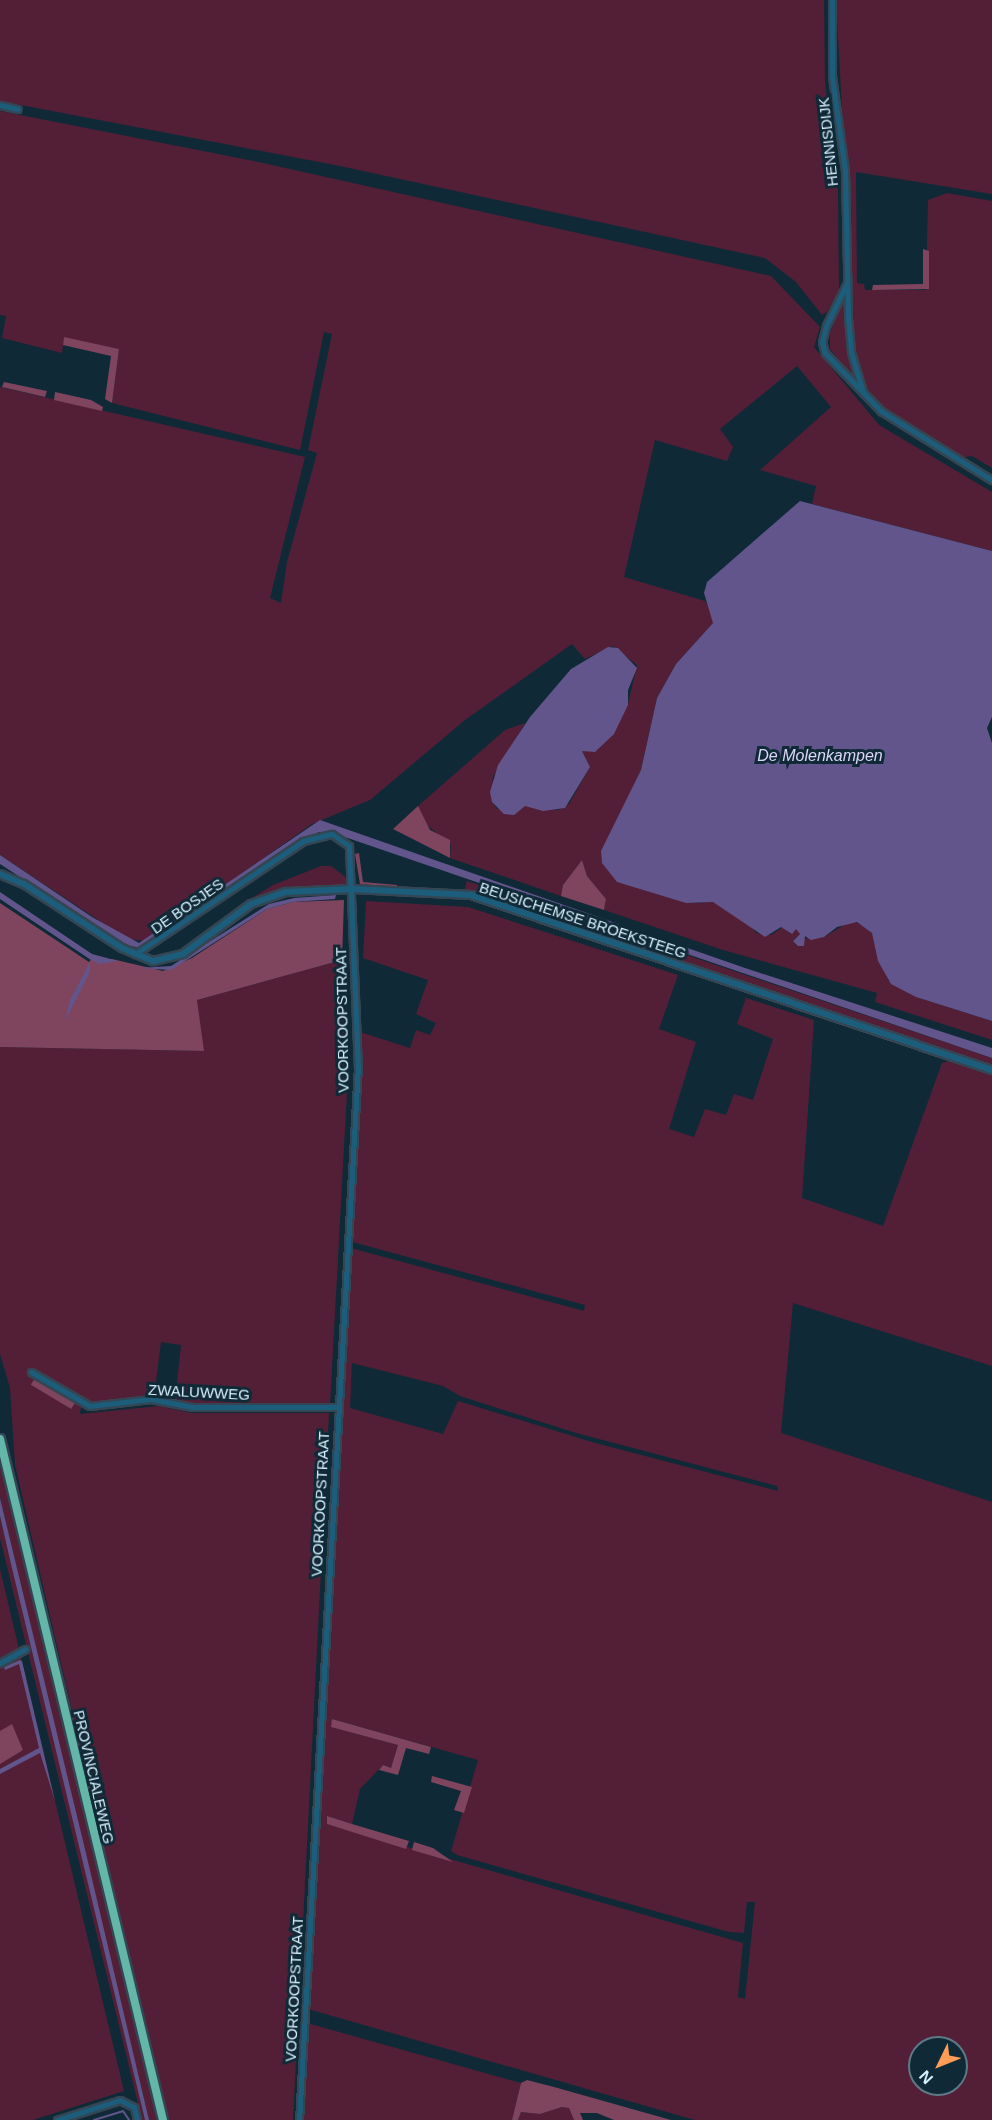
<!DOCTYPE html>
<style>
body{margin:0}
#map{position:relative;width:992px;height:2120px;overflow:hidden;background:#0f2937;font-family:Arial,sans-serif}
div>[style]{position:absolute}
.green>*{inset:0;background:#531f37}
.forest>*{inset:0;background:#7f445e;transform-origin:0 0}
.water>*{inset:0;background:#61558b}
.stream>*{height:2px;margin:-1px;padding:0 1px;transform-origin:1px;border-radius:1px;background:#61558b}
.roads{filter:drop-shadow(2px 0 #344653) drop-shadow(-2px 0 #344653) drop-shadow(0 2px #344653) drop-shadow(0 -2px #344653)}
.minor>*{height:5px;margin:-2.5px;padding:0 2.5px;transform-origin:2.5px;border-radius:2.5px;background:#1c5d7c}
.tertiary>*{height:6px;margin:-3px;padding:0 3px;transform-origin:3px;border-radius:3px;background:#1c5d7c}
.trunk>*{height:8px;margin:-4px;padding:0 4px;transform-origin:4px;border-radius:4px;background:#64b6a9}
span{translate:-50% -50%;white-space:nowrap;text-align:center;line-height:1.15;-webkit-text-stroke:6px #0f2937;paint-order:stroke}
.street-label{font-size:15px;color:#d8effc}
.water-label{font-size:16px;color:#dbd5f7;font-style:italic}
.north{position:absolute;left:908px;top:2036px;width:60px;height:60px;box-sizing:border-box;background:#0f2937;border:2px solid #5f7886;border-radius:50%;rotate:227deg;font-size:16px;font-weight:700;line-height:24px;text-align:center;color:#d8effc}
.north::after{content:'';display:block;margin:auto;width:21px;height:27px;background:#fe9c58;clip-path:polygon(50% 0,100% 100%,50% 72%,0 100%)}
</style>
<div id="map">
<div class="green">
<i style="clip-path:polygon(0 0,824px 0,825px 82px,838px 193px,839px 291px,827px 312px,822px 315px,796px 282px,765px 258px,340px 166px,0 101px)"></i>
<i style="clip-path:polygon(836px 0,992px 0,992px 194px,856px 172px,857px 283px,864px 284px,865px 290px,926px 290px,928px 200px,947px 193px,992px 201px,992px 468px,972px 456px,960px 458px,894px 419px,863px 384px,855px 346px)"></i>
<i style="clip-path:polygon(0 111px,263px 163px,771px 276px,820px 327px,814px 347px,879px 425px,992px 492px,992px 551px,812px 504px,816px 486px,760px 470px,831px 407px,797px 366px,720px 429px,733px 447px,727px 461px,655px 440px,624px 577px,705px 601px,714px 616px,713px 623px,676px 664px,657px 698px,641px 770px,621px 812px,691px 903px,713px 902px,749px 923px,756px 933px,771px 935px,783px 927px,791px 934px,796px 928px,800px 934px,794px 939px,824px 937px,851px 921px,864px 925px,872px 933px,888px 980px,916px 997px,992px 1021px,992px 1040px,875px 1002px,877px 993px,723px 950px,604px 910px,606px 899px,587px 876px,582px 860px,563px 885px,561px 896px,450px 858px,451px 845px,422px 821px,418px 806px,505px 730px,525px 723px,493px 777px,492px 802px,497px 809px,525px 806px,558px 810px,569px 804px,590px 767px,582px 751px,598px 750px,628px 704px,637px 665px,613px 646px,585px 659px,572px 644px,465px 720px,370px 800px,312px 824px,145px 941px,127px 939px,0 855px,0 387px,305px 457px,270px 598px,281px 603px,287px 562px,317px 453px,308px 450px,332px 334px,324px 332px,300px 450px,112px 403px,119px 349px,64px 338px,62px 353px,2px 338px,6px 316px,0 315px)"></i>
<i style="clip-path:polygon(846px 292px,850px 352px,858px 383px,830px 349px,830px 333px)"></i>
<i style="clip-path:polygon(321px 866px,331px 866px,352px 882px,347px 887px,287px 890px,236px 908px,273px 885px)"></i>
<i style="clip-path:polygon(467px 881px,992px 1058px,992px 1065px,464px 891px)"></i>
<i style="clip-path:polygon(evenodd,366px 901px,468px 907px,678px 975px,659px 1029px,696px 1042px,669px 1129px,694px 1137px,705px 1109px,726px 1115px,734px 1094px,753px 1100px,773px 1039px,737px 1024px,746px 998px,814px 1020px,802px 1198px,883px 1226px,942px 1063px,954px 1060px,992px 1073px,992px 1366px,793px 1303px,781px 1433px,992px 1502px,992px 2120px,695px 2120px,308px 2009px,347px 1247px,584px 1311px,585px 1305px,349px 1241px,360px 1032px,410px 1048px,416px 1030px,430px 1035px,436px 1023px,416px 1014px,428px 980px,363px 958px,366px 901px,352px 1363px,443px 1386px,460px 1396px,576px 1433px,777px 1486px,778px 1491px,592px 1442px,458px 1401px,443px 1434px,350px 1408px,352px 1363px,366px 901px,332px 1719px,478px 1760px,451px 1851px,457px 1855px,729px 1932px,744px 1933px,747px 1902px,755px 1902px,745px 1999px,738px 1997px,743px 1943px,327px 1824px,327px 1816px,352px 1824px,360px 1789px,383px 1765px,391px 1768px,398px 1745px,332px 1727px,332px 1719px,366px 901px,920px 2048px,956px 2048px,956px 2084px,920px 2084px,920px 2048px)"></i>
<i style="clip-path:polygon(342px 960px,349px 1055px,330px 1405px,179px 1403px,175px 1401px,181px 1345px,161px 1342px,154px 1397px,92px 1403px,38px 1371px,35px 1378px,70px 1409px,75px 1402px,81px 1406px,80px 1414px,159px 1406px,191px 1413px,329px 1413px,293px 2120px,167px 2120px,15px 1465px,10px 1388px,0 1354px,0 1047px,203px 1051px,197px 1000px)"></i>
<i style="clip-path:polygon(0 1467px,9px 1498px,157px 2120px,149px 2120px,117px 1987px,0 1498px)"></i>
<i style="clip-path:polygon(0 1516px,90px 1887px,145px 2120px,142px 2120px,0 1538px)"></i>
<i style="clip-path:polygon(0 1569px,124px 2091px,33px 2120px,0 2120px)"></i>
<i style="clip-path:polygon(307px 2023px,521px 2083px,512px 2120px,302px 2120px)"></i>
<i style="clip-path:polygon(562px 2107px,569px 2108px,574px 2120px,518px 2120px,521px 2112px,540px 2114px)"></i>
</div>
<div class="forest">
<i style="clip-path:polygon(923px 249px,929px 251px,929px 289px,872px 290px,873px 285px,923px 284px)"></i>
<i style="clip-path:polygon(64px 337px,119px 349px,112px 403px,105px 399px,111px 356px,63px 345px)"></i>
<i style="clip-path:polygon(4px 382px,47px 391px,45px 397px,2px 387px)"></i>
<i style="clip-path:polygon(55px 392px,91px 400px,103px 407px,102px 411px,54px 400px)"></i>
<i style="clip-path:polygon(418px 806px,430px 830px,450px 840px,450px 858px,393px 829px)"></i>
<i style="clip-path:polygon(359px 853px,363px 882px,397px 885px,397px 888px,360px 884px,355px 854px)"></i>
<i style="clip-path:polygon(582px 860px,587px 876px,606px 899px,604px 910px,561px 896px,563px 885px)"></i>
<i style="clip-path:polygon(344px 900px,342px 960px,197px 1000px,204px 1051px,0 1047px,0 903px,89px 962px,94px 956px,102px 961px,112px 959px,163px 971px,192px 958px,267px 909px,293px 902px)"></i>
<i style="left:35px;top:1378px;width:47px;height:8px;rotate:31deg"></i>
<i style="clip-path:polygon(332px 1719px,431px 1747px,429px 1754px,406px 1748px,398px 1775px,379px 1770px,383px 1765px,391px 1768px,398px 1745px,331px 1727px)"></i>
<i style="clip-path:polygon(12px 1724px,23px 1750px,0 1764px,0 1731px)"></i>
<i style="clip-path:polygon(432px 1776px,472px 1787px,464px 1813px,454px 1810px,461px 1791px,431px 1782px)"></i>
<i style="clip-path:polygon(327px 1816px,352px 1824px,409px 1841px,406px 1849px,327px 1824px)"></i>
<i style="clip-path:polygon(414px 1842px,433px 1848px,453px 1862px,412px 1850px)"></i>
<i style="clip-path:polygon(527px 2080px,554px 2087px,671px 2120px,614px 2120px,597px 2113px,580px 2113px,583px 2120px,574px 2120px,569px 2108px,562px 2107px,540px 2114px,521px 2112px,518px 2120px,512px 2120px,521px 2083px)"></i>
</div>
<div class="water">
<i style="clip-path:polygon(800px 501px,992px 551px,992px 717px,987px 728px,992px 743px,992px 1021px,916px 997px,891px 984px,878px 961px,872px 933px,857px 922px,837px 927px,824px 937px,811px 940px,805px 936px,804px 946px,798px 946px,793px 941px,800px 934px,796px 929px,792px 934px,781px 927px,765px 937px,713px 902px,686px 903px,617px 882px,602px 863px,601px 851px,641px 770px,657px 698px,676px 664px,713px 623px,704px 593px,707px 582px)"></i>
<i style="clip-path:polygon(608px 647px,618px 648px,637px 668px,628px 690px,628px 705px,614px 734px,595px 752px,582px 751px,590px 767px,565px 808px,543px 811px,525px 806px,514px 815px,504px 814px,492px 802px,490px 792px,498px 765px,530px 717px,571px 669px)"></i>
<i style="clip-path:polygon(320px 820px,745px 968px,992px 1048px,992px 1058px,333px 833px,319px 832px,294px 844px,139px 948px,123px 944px,0 864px,0 855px,92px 917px,139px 943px)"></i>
<i style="clip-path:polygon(0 892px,92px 954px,118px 961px,100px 964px,91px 960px,0 899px)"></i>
<i style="clip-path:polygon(336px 895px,335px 899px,293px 902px,267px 909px,171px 970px,139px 968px,171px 966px,269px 904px,294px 898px)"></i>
<i style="clip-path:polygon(90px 962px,90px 972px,65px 1021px,70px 1000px)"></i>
<i style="clip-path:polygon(0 1498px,84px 1845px,149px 2120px,145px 2120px,11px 1564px,0 1516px)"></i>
<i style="clip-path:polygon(20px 1660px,22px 1661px,55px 1801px,40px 1753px,0 1774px,0 1769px,39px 1748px,19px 1664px,5px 1670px,4px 1667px)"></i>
</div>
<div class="stream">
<i style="left:94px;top:2120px;width:30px;rotate:-17deg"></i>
<i style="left:123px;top:2111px;width:11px;rotate:56deg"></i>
</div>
<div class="roads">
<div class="minor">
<i style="left:832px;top:0;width:76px;rotate:90deg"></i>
<i style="left:832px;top:76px;width:96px;rotate:82.2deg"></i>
<i style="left:845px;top:171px;width:146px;rotate:88.8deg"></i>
<i style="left:848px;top:317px;width:35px;rotate:85deg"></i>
<i style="left:851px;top:352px;width:42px;rotate:73.3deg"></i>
<i style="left:0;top:105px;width:18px;rotate:13deg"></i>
<i style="left:847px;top:283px;width:48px;rotate:116deg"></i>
<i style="left:826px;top:326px;width:16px;rotate:104deg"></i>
<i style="left:822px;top:342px;width:11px;rotate:75deg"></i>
<i style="left:825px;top:353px;width:81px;rotate:46deg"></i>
<i style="left:881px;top:411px;width:131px;rotate:31.9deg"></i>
<i style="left:135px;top:954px;width:202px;rotate:-33.9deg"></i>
<i style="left:303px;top:841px;width:30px;rotate:-14deg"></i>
<i style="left:332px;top:834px;width:21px;rotate:35deg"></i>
<i style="left:349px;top:846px;width:220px;rotate:87.7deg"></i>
<i style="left:358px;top:1066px;width:1056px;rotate:93.2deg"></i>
<i style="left:31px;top:1372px;width:68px;rotate:30deg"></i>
<i style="left:90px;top:1406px;width:61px;rotate:-6.5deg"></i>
<i style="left:151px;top:1399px;width:42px;rotate:11deg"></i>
<i style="left:192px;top:1407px;width:146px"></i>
<i style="left:0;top:1663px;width:29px;rotate:-29deg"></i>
<i style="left:57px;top:2120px;width:66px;rotate:-17.6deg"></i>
<i style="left:120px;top:2100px;width:16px;rotate:27deg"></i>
<i style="left:134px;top:2107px;width:13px;rotate:77deg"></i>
</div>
<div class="tertiary">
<i style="left:0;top:874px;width:26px;rotate:23deg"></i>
<i style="left:24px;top:884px;width:117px;rotate:33.1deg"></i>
<i style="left:122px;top:948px;width:34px;rotate:23deg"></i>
<i style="left:153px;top:961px;width:31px;rotate:-13deg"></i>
<i style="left:183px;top:954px;width:84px;rotate:-36.3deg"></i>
<i style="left:251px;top:904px;width:37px;rotate:-19deg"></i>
<i style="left:286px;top:892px;width:67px;rotate:-2.6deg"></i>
<i style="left:353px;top:889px;width:118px;rotate:2.9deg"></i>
<i style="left:471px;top:895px;width:550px;rotate:18.57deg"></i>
</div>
<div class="trunk">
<i style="left:0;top:1439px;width:700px;rotate:76.54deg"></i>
</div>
</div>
<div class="street-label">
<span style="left:828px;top:142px;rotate:-96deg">HENNISDIJK</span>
<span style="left:187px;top:906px;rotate:-35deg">DE BOSJES</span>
<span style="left:583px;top:920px;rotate:18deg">BEUSICHEMSE BROEKSTEEG</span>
<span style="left:342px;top:1020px;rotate:-91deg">VOORKOOPSTRAAT</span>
<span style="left:199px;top:1392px;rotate:3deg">ZWALUWWEG</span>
<span style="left:320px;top:1504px;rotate:-87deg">VOORKOOPSTRAAT</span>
<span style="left:94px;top:1777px;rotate:77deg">PROVINCIALEWEG</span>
<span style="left:294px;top:1989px;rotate:-87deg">VOORKOOPSTRAAT</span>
</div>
<div class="water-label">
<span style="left:820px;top:756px">De Molenkampen</span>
</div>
<div class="north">N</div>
</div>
